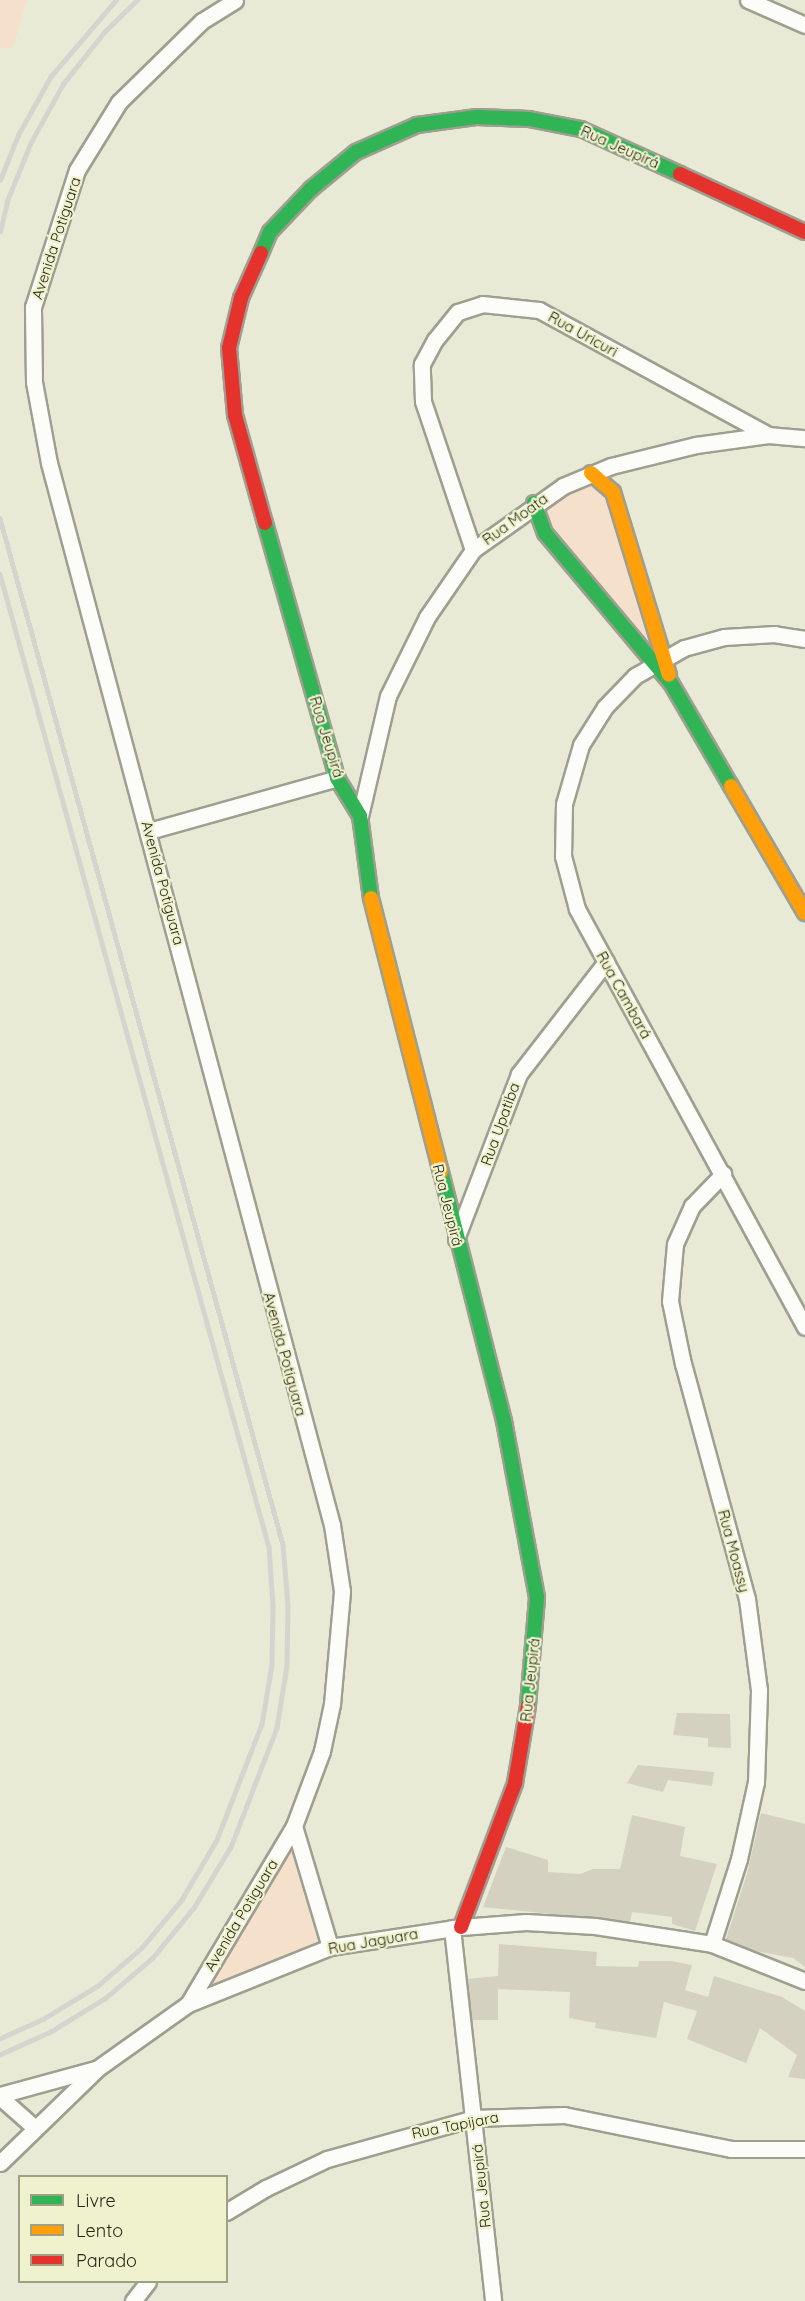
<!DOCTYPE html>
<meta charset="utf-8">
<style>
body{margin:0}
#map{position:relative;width:805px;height:2301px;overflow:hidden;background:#e8ead5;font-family:Quicksand,sans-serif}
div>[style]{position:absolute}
.green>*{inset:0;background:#f5e0cc}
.building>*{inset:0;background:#d4d1c1}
.roads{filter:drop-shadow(2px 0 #9e9f90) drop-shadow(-2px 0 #9e9f90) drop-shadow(0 2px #9e9f90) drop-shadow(0 -2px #9e9f90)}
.street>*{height:15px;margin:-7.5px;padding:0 7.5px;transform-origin:7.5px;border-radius:7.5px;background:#fcfcf9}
.fast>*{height:14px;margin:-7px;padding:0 7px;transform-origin:7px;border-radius:7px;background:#30b455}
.slow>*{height:14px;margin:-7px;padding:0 7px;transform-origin:7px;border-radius:7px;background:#ff9f0a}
.jam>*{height:14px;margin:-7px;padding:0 7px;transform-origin:7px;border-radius:7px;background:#e5322d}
.rail>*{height:4.5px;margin:-2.25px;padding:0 2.25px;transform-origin:2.25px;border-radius:2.25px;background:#d4d5cf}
span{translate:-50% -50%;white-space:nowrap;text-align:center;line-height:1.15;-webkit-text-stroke:4.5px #f0f2cd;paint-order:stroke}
.street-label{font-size:15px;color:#262719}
.legend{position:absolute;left:18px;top:2175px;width:210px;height:108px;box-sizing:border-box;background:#f0f2cd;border:2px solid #9fa185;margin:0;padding:8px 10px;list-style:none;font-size:18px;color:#262719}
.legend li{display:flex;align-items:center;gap:12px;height:30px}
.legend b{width:30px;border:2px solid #9fa185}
</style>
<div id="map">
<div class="green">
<i style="clip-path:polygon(0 0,27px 0,13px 48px,0 48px)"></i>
<i style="clip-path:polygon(589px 477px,608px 496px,653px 652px,537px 505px)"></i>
<i style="clip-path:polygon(291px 1848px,318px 1945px,208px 1988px)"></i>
</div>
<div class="building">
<i style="clip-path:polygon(677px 1713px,730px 1714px,731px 1748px,708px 1747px,708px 1738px,673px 1735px)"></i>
<i style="clip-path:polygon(638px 1765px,714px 1772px,712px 1786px,668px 1780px,663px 1792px,627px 1783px)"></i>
<i style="clip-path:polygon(761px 1813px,805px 1824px,805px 1967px,793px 1958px,755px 1951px,726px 1939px,747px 1874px)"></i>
<i style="clip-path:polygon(632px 1815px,685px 1827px,680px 1856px,717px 1864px,695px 1931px,672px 1924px,672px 1917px,632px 1912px,630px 1922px,483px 1907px,506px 1847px,548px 1860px,548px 1872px,580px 1874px,593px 1869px,620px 1869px)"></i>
<i style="clip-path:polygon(499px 1944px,597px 1952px,596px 1966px,638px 1967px,639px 1961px,671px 1961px,692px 1965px,685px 1990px,708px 1997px,714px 1976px,782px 1997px,805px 2011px,805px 2079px,788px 2077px,797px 2055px,760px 2028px,746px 2063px,687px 2039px,697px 2011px,664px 2002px,656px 2038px,595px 2028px,596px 2023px,569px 2018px,570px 1992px,498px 1989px,498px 2020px,472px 2020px,467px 1979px,498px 1976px)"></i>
</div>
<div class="roads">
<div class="street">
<i style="left:748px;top:0;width:62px;rotate:23.7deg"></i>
<i style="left:473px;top:550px;width:157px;rotate:-108.6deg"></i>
<i style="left:423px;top:401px;width:37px;rotate:-92deg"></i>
<i style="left:422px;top:364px;width:27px;rotate:-62deg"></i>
<i style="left:435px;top:340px;width:36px;rotate:-51deg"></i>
<i style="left:458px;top:312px;width:25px;rotate:-18deg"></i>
<i style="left:482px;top:304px;width:57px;rotate:6deg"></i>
<i style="left:539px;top:310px;width:261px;rotate:28.6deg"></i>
<i style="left:805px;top:639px;width:30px;rotate:-171deg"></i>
<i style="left:775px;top:634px;width:51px;rotate:176.6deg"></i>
<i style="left:724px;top:637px;width:41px;rotate:164.6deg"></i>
<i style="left:684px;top:648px;width:56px;rotate:150.3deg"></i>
<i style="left:635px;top:676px;width:43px;rotate:134.1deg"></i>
<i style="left:605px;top:707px;width:45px;rotate:122.3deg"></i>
<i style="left:581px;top:745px;width:61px;rotate:106.1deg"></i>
<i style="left:564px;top:804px;width:52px;rotate:91.1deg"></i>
<i style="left:563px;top:856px;width:55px;rotate:75.2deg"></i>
<i style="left:577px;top:909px;width:476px;rotate:61.4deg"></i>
<i style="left:360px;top:816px;width:123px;rotate:-76.9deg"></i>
<i style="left:388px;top:696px;width:88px;rotate:-63.7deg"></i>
<i style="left:427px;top:617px;width:81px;rotate:-55.5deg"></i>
<i style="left:473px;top:550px;width:110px;rotate:-35.4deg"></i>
<i style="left:563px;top:486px;width:52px;rotate:-22.6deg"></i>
<i style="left:611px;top:466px;width:88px;rotate:-13.9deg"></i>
<i style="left:696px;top:445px;width:73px;rotate:-7.9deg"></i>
<i style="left:768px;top:435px;width:37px;rotate:5deg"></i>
<i style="left:149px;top:831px;width:195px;rotate:-15.7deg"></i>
<i style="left:456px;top:1239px;width:177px;rotate:-69.1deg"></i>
<i style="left:519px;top:1074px;width:142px;rotate:-52.2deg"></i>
<i style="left:294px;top:1826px;width:126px;rotate:73.4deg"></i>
<i style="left:452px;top:1928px;width:375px;rotate:83.7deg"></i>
<i style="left:712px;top:1944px;width:89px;rotate:-72.4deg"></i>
<i style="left:739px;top:1859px;width:79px;rotate:-77.6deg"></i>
<i style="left:756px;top:1782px;width:92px;rotate:-88.1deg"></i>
<i style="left:759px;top:1690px;width:92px;rotate:-97.5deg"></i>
<i style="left:747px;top:1599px;width:244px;rotate:-105.2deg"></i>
<i style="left:683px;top:1364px;width:64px;rotate:-101.7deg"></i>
<i style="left:670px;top:1301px;width:57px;rotate:-85deg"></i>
<i style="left:675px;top:1244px;width:42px;rotate:-65.9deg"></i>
<i style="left:692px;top:1206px;width:45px;rotate:-45.9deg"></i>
<i style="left:188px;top:2004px;width:207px;rotate:-59.2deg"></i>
<i style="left:294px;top:1826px;width:80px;rotate:-69.5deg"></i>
<i style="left:322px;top:1751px;width:48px;rotate:-78deg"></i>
<i style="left:332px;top:1704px;width:113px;rotate:-84.9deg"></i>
<i style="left:342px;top:1591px;width:67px;rotate:-98.6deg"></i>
<i style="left:332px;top:1525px;width:1099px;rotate:-104.92deg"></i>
<i style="left:49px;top:463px;width:82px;rotate:-100.5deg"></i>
<i style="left:34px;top:382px;width:75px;rotate:-90.8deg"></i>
<i style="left:33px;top:307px;width:144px;rotate:-72.2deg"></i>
<i style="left:77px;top:170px;width:80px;rotate:-58.3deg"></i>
<i style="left:119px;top:102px;width:116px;rotate:-44.3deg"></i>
<i style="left:202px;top:21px;width:39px;rotate:-32deg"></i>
<i style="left:0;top:2095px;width:98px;rotate:-15.3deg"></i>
<i style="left:0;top:2097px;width:45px;rotate:41.4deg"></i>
<i style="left:0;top:2163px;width:136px;rotate:-44.1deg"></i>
<i style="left:98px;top:2068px;width:110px;rotate:-35.4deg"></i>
<i style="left:188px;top:2004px;width:153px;rotate:-21.9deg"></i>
<i style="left:330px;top:1947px;width:133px;rotate:-8.7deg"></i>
<i style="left:461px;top:1927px;width:65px;rotate:-4.4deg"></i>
<i style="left:526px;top:1922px;width:69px;rotate:3.3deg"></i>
<i style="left:595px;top:1926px;width:118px;rotate:8.7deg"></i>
<i style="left:712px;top:1944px;width:100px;rotate:21.7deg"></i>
<i style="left:226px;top:2212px;width:47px;rotate:-31deg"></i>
<i style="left:266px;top:2188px;width:68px;rotate:-25.4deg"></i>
<i style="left:327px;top:2159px;width:153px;rotate:-15.6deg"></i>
<i style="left:474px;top:2118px;width:90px;rotate:-1.9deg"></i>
<i style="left:564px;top:2115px;width:170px;rotate:11.5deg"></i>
<i style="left:731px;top:2149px;width:74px"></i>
<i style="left:133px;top:2301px;width:24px;rotate:-52deg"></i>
</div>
<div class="fast">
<i style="left:261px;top:253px;width:23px;rotate:-67deg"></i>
<i style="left:270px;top:232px;width:59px;rotate:-46.4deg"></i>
<i style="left:311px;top:189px;width:58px;rotate:-39.4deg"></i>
<i style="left:356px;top:152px;width:67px;rotate:-23.9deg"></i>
<i style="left:417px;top:125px;width:61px;rotate:-7.6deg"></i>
<i style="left:477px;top:117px;width:52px;rotate:2.2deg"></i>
<i style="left:529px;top:119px;width:53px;rotate:10.9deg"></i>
<i style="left:581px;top:129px;width:109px;rotate:24.4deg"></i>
<i style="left:534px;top:503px;width:32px;rotate:70deg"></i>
<i style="left:545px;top:533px;width:196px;rotate:50deg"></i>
<i style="left:671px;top:683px;width:119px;rotate:59.8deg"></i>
<i style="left:265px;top:523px;width:265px;rotate:74.2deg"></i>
<i style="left:337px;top:778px;width:44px;rotate:58.8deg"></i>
<i style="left:360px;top:816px;width:83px;rotate:82.4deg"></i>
<i style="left:441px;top:1172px;width:257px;rotate:75.8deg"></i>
<i style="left:504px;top:1421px;width:180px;rotate:79.4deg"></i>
<i style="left:537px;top:1598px;width:108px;rotate:94.8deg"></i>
</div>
<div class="slow">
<i style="left:591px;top:473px;width:29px;rotate:41deg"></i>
<i style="left:613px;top:492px;width:191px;rotate:73deg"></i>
<i style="left:731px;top:786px;width:147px;rotate:59.8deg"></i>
<i style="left:371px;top:898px;width:283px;rotate:75.7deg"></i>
</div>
<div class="jam">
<i style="left:680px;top:174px;width:138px;rotate:24.9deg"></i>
<i style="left:261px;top:253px;width:49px;rotate:114deg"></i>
<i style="left:241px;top:298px;width:51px;rotate:103.5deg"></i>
<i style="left:229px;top:348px;width:67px;rotate:84.9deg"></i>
<i style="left:235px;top:415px;width:112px;rotate:74.5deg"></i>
<i style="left:461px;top:1927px;width:154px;rotate:-69.4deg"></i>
<i style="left:515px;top:1783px;width:78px;rotate:-80.4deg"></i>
</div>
</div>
<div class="rail">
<i style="left:0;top:180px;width:48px;rotate:-68.2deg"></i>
<i style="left:18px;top:135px;width:68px;rotate:-60.8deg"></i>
<i style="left:51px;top:76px;width:100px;rotate:-49.5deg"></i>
<i style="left:0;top:232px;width:32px;rotate:-77deg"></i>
<i style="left:7px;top:201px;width:64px;rotate:-67.9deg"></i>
<i style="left:31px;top:142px;width:66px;rotate:-61.1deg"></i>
<i style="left:63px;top:84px;width:68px;rotate:-51.6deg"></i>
<i style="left:105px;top:31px;width:45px;rotate:-44.1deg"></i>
<i style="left:0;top:518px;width:1065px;rotate:74.59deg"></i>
<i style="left:283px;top:1545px;width:61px;rotate:85.3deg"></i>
<i style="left:288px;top:1606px;width:60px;rotate:91deg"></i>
<i style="left:287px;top:1666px;width:63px;rotate:99.2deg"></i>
<i style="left:277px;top:1728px;width:128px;rotate:111.1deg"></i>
<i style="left:231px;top:1847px;width:71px;rotate:121.2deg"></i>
<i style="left:194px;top:1908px;width:65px;rotate:129.4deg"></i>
<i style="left:153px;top:1958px;width:62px;rotate:139.6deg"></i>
<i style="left:106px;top:1998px;width:65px;rotate:148.3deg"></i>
<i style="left:51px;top:2032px;width:56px;rotate:155.7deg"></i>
<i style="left:0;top:574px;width:1009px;rotate:74.55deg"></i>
<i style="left:269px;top:1547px;width:59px;rotate:86.1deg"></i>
<i style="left:273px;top:1606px;width:59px;rotate:91deg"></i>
<i style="left:272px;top:1665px;width:60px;rotate:99.6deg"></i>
<i style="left:262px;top:1724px;width:124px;rotate:111.2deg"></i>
<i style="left:217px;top:1840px;width:69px;rotate:120.3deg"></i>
<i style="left:182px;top:1900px;width:62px;rotate:129.8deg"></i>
<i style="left:142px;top:1948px;width:58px;rotate:139.2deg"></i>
<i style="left:98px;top:1986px;width:63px;rotate:148.6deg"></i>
<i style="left:44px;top:2019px;width:48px;rotate:155.6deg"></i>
</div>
<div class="street-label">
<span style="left:620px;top:147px;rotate:24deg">Rua Jeupirá</span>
<span style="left:56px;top:238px;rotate:-72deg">Avenida Potiguara</span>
<span style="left:583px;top:334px;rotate:29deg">Rua Uricuri</span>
<span style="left:515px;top:519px;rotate:-36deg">Rua Moata</span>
<span style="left:327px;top:737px;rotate:73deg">Rua Jeupirá</span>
<span style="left:163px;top:883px;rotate:75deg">Avenida Potiguara</span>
<span style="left:624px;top:995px;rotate:61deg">Rua Cambará</span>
<span style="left:500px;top:1124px;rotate:-70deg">Rua Upatiba</span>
<span style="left:448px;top:1205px;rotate:76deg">Rua Jeupirá</span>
<span style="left:285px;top:1354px;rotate:75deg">Avenida Potiguara</span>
<span style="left:734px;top:1551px;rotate:75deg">Rua Moassy</span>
<span style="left:530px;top:1680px;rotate:-84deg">Rua Jeupirá</span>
<span style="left:241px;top:1915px;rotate:-59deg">Avenida Potiguara</span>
<span style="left:373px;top:1941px;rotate:-10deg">Rua Jaguara</span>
<span style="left:455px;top:2125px;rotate:-11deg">Rua Tapijara</span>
<span style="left:481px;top:2186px;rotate:-96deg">Rua Jeupirá</span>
</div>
<ul class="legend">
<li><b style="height:8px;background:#30b455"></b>Livre</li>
<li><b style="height:8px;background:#ff9f0a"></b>Lento</li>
<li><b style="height:8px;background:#e5322d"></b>Parado</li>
</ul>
</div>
